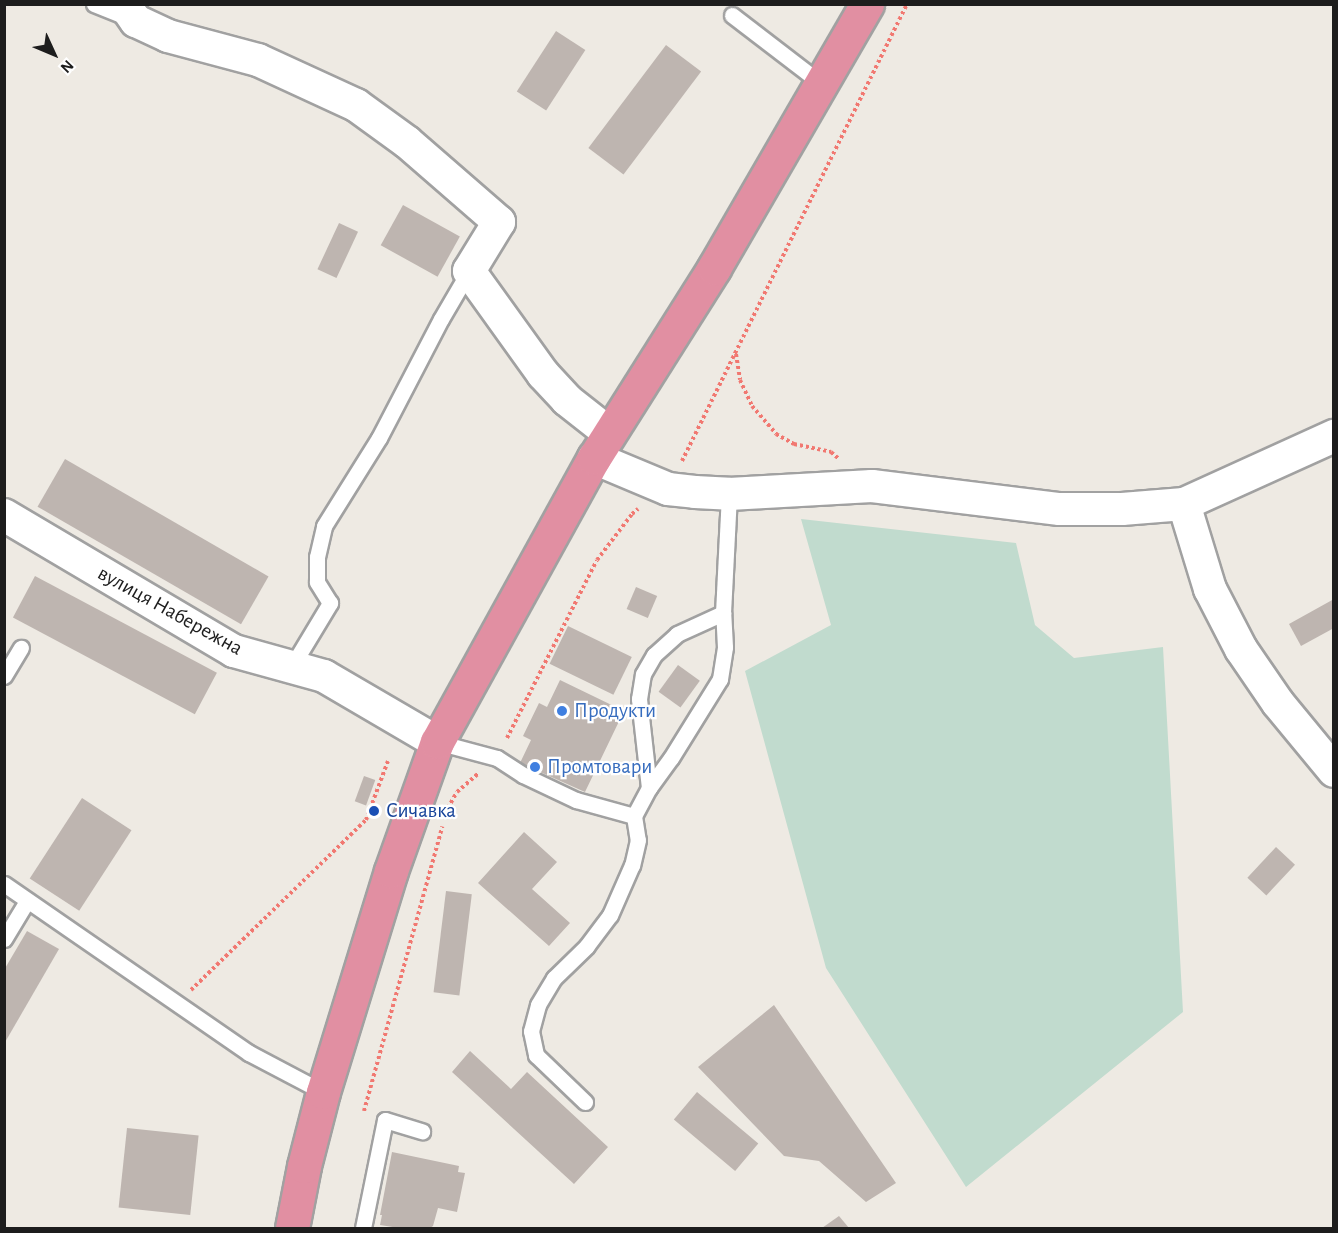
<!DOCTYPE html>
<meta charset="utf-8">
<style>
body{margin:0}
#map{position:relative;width:1338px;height:1233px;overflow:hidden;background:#eeeae3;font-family:"Alegreya Sans",sans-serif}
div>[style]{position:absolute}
.wetland>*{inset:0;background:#c1dbce}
.building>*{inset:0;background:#beb5b0;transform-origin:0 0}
.path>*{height:4px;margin-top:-2px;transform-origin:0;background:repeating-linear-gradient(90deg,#f17871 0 3px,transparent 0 6px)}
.roads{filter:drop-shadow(2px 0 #a1a1a1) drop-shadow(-2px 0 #a1a1a1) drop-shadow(0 2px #a1a1a1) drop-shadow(0 -2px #a1a1a1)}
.lane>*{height:15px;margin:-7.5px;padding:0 7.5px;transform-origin:7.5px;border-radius:7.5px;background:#fff}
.street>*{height:32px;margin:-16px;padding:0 16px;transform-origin:16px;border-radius:16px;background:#fff}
.highway>*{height:33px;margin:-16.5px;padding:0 16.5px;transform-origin:16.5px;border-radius:16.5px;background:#e18fa2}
.dots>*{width:16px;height:16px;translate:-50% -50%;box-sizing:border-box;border:3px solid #fff;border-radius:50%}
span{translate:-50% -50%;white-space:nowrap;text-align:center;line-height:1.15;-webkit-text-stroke:4.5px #fff;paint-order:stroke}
.street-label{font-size:21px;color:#1d1d1d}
.shop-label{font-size:21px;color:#366cbe}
.left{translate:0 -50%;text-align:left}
.transit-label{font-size:21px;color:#164399}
.frame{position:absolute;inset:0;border:6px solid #1d1d1d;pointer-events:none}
.north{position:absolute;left:24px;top:24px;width:60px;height:60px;-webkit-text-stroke:4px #fff;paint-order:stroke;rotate:134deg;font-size:16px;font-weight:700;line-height:24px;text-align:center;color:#1d1d1d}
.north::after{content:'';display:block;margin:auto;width:21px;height:27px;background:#1d1d1d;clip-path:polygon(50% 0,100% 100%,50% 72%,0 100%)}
</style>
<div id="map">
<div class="wetland">
<i style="clip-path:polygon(801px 519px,1016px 543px,1035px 625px,1074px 658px,1163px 647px,1183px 1012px,966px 1187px,826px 968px,745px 671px,831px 625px)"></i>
</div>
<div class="building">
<i style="left:556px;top:31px;width:35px;height:72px;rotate:33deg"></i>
<i style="left:666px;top:45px;width:44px;height:129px;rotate:37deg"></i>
<i style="left:403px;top:205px;width:65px;height:46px;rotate:29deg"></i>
<i style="left:339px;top:223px;width:21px;height:51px;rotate:25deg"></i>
<i style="left:65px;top:459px;width:235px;height:55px;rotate:30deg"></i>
<i style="left:35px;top:576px;width:206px;height:47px;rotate:28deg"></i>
<i style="left:636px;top:587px;width:23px;height:24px;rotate:23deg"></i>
<i style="clip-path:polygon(1334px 599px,1334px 628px,1301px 646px,1289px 624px)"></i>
<i style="left:568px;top:626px;width:71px;height:42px;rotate:26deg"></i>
<i style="left:678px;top:665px;width:27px;height:33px;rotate:36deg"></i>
<i style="clip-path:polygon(560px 680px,624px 711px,585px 792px,520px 763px,531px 740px,523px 736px,539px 703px,547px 707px)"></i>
<i style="left:364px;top:776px;width:12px;height:27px;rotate:20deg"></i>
<i style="left:82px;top:798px;width:59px;height:96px;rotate:33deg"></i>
<i style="clip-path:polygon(524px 832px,557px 862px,532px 889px,570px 923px,549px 946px,478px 883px)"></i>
<i style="left:1276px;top:847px;width:26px;height:42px;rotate:43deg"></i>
<i style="left:446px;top:891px;width:26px;height:102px;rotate:7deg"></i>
<i style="clip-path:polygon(27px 931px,59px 949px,4px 1044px,4px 970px)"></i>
<i style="clip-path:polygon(774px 1005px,896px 1183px,866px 1202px,819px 1161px,784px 1156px,698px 1067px)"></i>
<i style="clip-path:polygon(470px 1051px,511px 1089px,527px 1072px,608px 1147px,574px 1184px,452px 1072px)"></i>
<i style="left:697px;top:1092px;width:80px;height:36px;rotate:40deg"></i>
<i style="left:127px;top:1128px;width:72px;height:80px;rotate:6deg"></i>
<i style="clip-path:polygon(392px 1152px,459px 1166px,458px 1172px,465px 1173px,457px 1212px,438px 1208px,433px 1226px,430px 1228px,399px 1228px,380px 1225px,382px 1215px,380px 1215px)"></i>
<i style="clip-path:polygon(839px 1216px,849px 1228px,822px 1228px)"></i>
</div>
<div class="path">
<i style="left:736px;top:354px;width:26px;rotate:81deg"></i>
<i style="left:740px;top:380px;width:29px;rotate:65deg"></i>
<i style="left:752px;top:406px;width:37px;rotate:49deg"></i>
<i style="left:776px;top:434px;width:21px;rotate:29deg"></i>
<i style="left:794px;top:444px;width:38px;rotate:12deg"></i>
<i style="left:831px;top:452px;width:11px;rotate:41deg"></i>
<i style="left:682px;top:461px;width:509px;rotate:-63.79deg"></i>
<i style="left:507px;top:738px;width:199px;rotate:-63.2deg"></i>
<i style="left:597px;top:560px;width:58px;rotate:-52.7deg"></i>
<i style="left:632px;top:514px;width:8px;rotate:-40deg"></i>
<i style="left:448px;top:808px;width:18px;rotate:-61deg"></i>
<i style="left:457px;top:792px;width:28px;rotate:-41deg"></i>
<i style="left:191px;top:990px;width:244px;rotate:-44.2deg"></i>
<i style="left:366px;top:820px;width:63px;rotate:-69.6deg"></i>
<i style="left:364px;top:1111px;width:295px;rotate:-74.6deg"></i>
</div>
<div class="roads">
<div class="lane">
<i style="left:94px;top:4px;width:37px;rotate:22deg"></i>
<i style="left:732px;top:15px;width:113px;rotate:37.5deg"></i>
<i style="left:292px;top:666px;width:74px;rotate:-58.9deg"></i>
<i style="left:330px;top:603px;width:25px;rotate:-122deg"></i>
<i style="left:317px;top:582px;width:25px;rotate:-90deg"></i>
<i style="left:317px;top:557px;width:32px;rotate:-77deg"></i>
<i style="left:324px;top:526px;width:104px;rotate:-58deg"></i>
<i style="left:379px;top:438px;width:134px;rotate:-62.5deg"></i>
<i style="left:441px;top:319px;width:56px;rotate:-59.7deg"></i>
<i style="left:4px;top:676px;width:33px;rotate:-59deg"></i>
<i style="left:437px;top:742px;width:62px;rotate:14.9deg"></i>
<i style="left:497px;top:758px;width:31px;rotate:33deg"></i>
<i style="left:523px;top:775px;width:59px;rotate:25.3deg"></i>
<i style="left:576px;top:800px;width:60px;rotate:15.4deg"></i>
<i style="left:634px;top:816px;width:24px;rotate:81deg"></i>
<i style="left:638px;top:840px;width:26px;rotate:103deg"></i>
<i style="left:632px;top:865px;width:55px;rotate:113.7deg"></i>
<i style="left:610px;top:915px;width:39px;rotate:127deg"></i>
<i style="left:587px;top:946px;width:46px;rotate:135.9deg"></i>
<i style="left:554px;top:978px;width:31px;rotate:121deg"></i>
<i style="left:538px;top:1005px;width:27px;rotate:105deg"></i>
<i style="left:531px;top:1031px;width:25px;rotate:78deg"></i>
<i style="left:536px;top:1055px;width:68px;rotate:43.8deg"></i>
<i style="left:649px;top:788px;width:90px;rotate:-96.4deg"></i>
<i style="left:639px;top:699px;width:25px;rotate:-81deg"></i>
<i style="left:643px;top:674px;width:22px;rotate:-60deg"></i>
<i style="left:654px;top:655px;width:31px;rotate:-42deg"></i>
<i style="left:677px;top:634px;width:51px;rotate:-24.5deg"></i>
<i style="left:634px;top:816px;width:32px;rotate:-62deg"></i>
<i style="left:649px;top:788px;width:37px;rotate:-54deg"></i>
<i style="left:671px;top:758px;width:93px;rotate:-58.2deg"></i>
<i style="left:720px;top:679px;width:32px;rotate:-81deg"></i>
<i style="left:725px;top:647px;width:34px;rotate:-93deg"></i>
<i style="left:723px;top:613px;width:119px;rotate:-87.1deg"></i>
<i style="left:4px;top:884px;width:298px;rotate:34.6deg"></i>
<i style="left:249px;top:1053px;width:84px;rotate:27.8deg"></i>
<i style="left:4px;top:939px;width:44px;rotate:-58.8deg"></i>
<i style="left:363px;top:1228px;width:110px;rotate:-78.5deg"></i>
<i style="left:385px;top:1120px;width:39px;rotate:17deg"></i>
</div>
<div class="street">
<i style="left:124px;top:4px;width:21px;rotate:55deg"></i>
<i style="left:136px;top:21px;width:35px;rotate:25deg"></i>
<i style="left:168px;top:36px;width:93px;rotate:14.9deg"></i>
<i style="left:258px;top:60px;width:108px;rotate:24.7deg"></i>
<i style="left:356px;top:105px;width:63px;rotate:36deg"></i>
<i style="left:407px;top:142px;width:122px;rotate:41deg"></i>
<i style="left:499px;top:222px;width:57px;rotate:121.5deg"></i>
<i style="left:469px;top:271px;width:127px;rotate:54.3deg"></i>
<i style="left:543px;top:374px;width:35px;rotate:47deg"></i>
<i style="left:567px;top:400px;width:53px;rotate:38.2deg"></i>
<i style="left:594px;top:458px;width:80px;rotate:22.7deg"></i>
<i style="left:668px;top:489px;width:27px;rotate:6deg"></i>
<i style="left:695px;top:492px;width:34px;rotate:3deg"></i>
<i style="left:729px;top:494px;width:143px;rotate:-3.2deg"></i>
<i style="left:872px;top:486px;width:189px;rotate:7deg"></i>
<i style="left:1060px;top:509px;width:62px"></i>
<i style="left:1122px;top:509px;width:62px;rotate:-4.6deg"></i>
<i style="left:1184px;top:504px;width:165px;rotate:-24.4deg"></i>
<i style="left:1184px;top:504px;width:89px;rotate:73deg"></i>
<i style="left:1210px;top:589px;width:68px;rotate:62.7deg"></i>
<i style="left:1241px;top:649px;width:65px;rotate:55.6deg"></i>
<i style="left:1278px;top:703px;width:88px;rotate:50.5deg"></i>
<i style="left:4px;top:515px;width:267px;rotate:30.6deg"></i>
<i style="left:234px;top:651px;width:93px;rotate:15.5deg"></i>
<i style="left:324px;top:676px;width:131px;rotate:30.3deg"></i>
</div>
<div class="highway">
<i style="left:292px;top:1228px;width:63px;rotate:-79deg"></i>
<i style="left:304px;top:1166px;width:76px;rotate:-75.6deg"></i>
<i style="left:323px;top:1092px;width:231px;rotate:-72.9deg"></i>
<i style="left:391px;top:871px;width:137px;rotate:-70.4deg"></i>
<i style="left:437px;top:742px;width:325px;rotate:-61.1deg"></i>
<i style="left:594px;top:458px;width:225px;rotate:-57.7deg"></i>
<i style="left:714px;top:268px;width:305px;rotate:-59.9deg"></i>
</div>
</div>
<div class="dots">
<i style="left:562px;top:711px;background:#3f7fe0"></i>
<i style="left:535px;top:767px;background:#3f7fe0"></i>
<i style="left:374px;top:811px;background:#1a4fb4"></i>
</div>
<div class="street-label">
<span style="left:170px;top:611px;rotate:29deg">вулиця Набережна</span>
</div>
<div class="shop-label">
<span class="left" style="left:574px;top:711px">Продукти</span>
<span class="left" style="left:547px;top:767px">Промтовари</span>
</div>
<div class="transit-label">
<span class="left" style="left:386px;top:811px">Сичавка</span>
</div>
<div class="frame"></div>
<div class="north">N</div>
</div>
